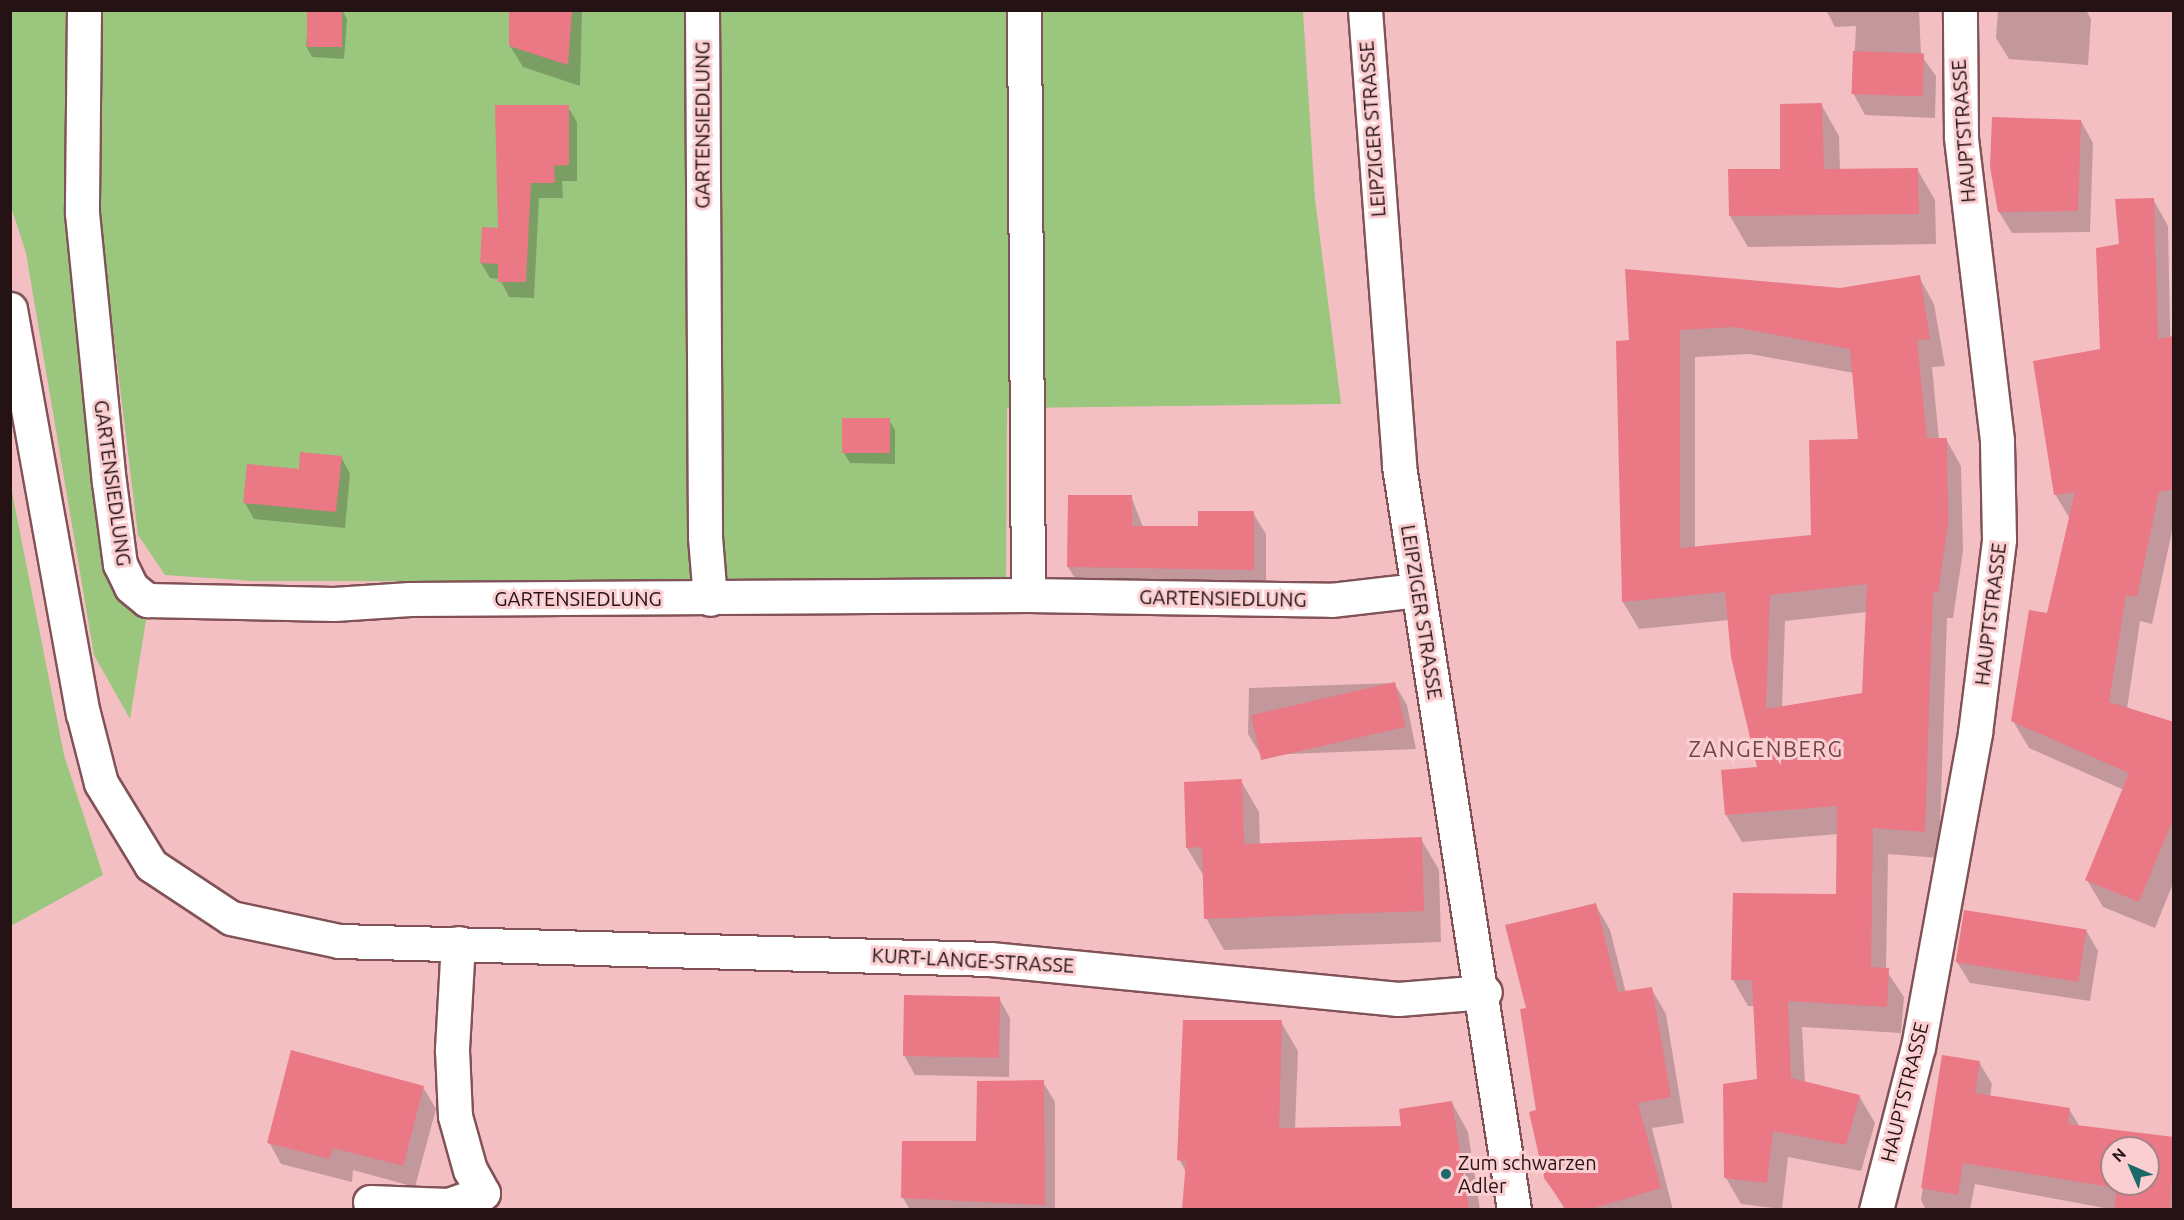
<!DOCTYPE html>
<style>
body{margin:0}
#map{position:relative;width:2184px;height:1220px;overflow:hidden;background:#f4bfc3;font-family:Ubuntu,sans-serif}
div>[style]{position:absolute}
.green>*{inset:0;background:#9ac67e}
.shadow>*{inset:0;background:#0003}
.building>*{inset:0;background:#ea7885;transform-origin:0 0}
.roads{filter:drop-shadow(2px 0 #815357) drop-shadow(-2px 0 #815357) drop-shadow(0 2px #815357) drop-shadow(0 -2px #815357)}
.minor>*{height:33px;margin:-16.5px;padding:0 16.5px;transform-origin:16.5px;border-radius:16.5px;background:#fff}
.dots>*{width:16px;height:16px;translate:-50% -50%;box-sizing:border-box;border:3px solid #fbcfd2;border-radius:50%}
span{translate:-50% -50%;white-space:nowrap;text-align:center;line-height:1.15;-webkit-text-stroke:6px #fbcfd2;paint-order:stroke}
.street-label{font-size:20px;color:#241214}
.poi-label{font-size:20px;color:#241214}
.left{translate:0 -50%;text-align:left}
.quarter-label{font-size:22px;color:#704448;letter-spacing:1.5px}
.frame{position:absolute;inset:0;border:12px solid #241214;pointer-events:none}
.north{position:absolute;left:2100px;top:1136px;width:60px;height:60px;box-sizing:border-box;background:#fbcfd2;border:2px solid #a58386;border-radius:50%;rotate:315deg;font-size:16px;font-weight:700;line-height:24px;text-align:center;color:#241214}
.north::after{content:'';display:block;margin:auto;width:21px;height:27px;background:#1c6969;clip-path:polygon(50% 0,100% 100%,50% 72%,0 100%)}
</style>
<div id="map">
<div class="green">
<i style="clip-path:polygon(10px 11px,66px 11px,78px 248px,115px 581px,146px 620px,130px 719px,94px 655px,26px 253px,11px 207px)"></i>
<i style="clip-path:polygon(99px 11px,1303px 11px,1315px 199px,1341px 404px,1007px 408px,1006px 582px,253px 581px,165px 575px,138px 535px,98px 206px)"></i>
<i style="clip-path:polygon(11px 487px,64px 755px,103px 875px,11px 926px)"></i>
</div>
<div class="shadow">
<i style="clip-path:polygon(309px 10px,342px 10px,347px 19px,344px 59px,312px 57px,306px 46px)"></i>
<i style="clip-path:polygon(510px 10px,582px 10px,580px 86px,523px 67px,510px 46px)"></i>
<i style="clip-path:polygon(1826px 10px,1919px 10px,1921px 55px,1936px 76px,1935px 118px,1865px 115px,1853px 93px,1856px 26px,1835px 27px)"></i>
<i style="clip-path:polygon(1998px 10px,2086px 10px,2091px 19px,2088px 65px,2009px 59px,1996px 38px)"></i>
<i style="clip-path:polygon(1821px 104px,1839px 136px,1840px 170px,1917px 169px,1935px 200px,1936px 244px,1748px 247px,1730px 216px,1782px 170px)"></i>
<i style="clip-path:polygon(568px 107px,577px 122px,577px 181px,562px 181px,563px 198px,539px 198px,534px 298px,509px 297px,500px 279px,490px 278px,481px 263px)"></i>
<i style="clip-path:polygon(2081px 121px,2093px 143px,2090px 232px,2012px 233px,1999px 212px)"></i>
<i style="clip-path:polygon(2153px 199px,2168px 226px,2174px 522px,2152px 624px,2140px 621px,2127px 709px,2174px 723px,2174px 881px,2155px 928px,2103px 907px,2087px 880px,2124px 790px,2029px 748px,2013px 721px,2048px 615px,2070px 519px,2055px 494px,2101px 351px,2120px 246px)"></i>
<i style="clip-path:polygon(evenodd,1919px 277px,1934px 304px,1945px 366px,1932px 367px,1939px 440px,1946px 439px,1961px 466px,1963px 551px,1953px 618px,1947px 618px,1939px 858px,1888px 854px,1886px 970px,1904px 997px,1901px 1033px,1802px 1027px,1805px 1083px,1859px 1096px,1875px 1123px,1861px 1171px,1788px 1157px,1782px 1209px,1741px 1204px,1726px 1178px,1758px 1080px,1755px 1006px,1748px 1006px,1733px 980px,1837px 895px,1838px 834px,1742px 842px,1726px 815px,1759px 769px,1729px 620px,1639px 629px,1623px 602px,1630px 342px,1840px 289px,1919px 277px,1750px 354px,1854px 373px,1859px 440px,1812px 537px,1695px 548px,1695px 357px,1750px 354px,1919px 277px,1867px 612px,1863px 695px,1782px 708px,1785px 621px,1867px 612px)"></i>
<i style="clip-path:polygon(889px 420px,895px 430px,895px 464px,850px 463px,844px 453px)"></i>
<i style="clip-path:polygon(341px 457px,350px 474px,345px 528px,254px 519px,245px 503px,300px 471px)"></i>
<i style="clip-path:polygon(1131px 496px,1143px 527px,1200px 527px,1253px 513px,1266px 534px,1266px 591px,1081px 588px,1068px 567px)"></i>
<i style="clip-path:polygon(1394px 683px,1407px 705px,1416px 749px,1261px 755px,1248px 734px,1249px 688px)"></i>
<i style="clip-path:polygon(1241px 781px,1259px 812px,1260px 845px,1421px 839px,1439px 870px,1441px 942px,1224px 950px,1206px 918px,1205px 878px,1187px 848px)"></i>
<i style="clip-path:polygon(1595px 904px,1610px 930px,1626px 993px,1651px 988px,1666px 1014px,1684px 1123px,1652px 1128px,1673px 1210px,1565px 1210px,1546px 1178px,1528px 1009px)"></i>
<i style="clip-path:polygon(2086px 930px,2098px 951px,2090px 1001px,1970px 983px,1957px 962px)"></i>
<i style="clip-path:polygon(999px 998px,1010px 1018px,1009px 1077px,915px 1075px,904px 1055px)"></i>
<i style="clip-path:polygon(1281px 1022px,1298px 1051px,1295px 1130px,1403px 1127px,1452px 1103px,1468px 1132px,1480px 1210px,1184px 1210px,1186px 1172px,1179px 1159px)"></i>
<i style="clip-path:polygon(evenodd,1943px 1056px,1979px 1062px,1992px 1084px,1990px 1097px,2069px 1109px,2080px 1127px,2174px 1139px,2174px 1210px,2115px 1210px,1975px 1184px,1970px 1210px,1926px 1210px,1921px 1200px,1943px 1056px,2112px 1148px,2148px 1148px,2148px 1184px,2112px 1184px,2112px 1148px)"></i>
<i style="clip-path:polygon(1043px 1082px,1055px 1102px,1055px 1210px,910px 1210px,903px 1198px,978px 1143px)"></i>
<i style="clip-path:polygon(423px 1087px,436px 1109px,415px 1187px,353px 1170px,352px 1182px,281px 1164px,269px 1142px)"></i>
</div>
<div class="building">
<i style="left:307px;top:10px;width:35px;height:37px"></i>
<i style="clip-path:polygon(509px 10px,572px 10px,568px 65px,509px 46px)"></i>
<i style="left:1853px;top:51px;width:71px;height:43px;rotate:2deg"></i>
<i style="clip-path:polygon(1822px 103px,1824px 169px,1918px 168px,1919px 214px,1729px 216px,1728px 169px,1780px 169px,1780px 104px)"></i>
<i style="clip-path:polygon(495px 105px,569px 105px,569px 165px,554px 166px,555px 183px,531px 183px,526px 282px,498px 282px,498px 264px,480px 263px,482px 227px,498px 228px)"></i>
<i style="clip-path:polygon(1992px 117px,2081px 120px,2078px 211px,1998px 212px,1990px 167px)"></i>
<i style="clip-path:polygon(2154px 198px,2158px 339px,2174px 336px,2174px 489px,2159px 492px,2137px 597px,2126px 595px,2109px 702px,2174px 722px,2174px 817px,2139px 902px,2085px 880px,2129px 773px,2011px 721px,2029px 610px,2047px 613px,2075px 492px,2054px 495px,2033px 361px,2100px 349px,2096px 248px,2119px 244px,2115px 199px)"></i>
<i style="clip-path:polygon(evenodd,1625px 269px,1840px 288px,1920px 275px,1930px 339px,1917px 340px,1927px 438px,1947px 438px,1948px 523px,1938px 592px,1933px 591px,1925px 832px,1873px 828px,1871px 967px,1889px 968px,1887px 1007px,1788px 1001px,1791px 1078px,1860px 1095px,1846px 1145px,1773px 1131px,1767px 1183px,1724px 1178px,1723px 1084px,1757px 1079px,1752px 980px,1731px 980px,1733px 893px,1836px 894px,1837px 806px,1725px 815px,1721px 770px,1757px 767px,1731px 657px,1725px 592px,1622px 602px,1616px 341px,1629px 340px,1625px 269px,1734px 327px,1850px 349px,1858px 439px,1809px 440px,1811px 535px,1680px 548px,1680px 330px,1734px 327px,1625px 269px,1867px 584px,1862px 693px,1766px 709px,1770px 595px,1867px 584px)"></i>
<i style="left:842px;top:418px;width:48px;height:35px"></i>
<i style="clip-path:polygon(300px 452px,342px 456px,336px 512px,243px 503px,247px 464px,299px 469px)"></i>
<i style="clip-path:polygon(1068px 495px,1132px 495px,1132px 526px,1198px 526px,1198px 511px,1254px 511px,1254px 570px,1067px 567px)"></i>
<i style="left:1395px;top:682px;width:46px;height:148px;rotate:77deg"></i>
<i style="clip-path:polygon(1242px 779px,1244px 844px,1422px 837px,1424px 911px,1204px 919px,1202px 847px,1186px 848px,1184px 782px)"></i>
<i style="clip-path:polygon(1596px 903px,1618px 992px,1652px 987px,1671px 1097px,1638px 1103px,1661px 1188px,1591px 1209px,1566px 1209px,1544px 1178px,1529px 1112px,1536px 1110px,1520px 1009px,1526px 1008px,1505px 925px)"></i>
<i style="left:1964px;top:910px;width:124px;height:53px;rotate:9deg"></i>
<i style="left:904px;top:995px;width:96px;height:61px;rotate:1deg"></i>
<i style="clip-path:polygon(1183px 1020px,1282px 1020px,1279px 1128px,1401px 1126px,1399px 1109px,1452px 1101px,1469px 1209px,1182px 1209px,1186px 1162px,1177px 1160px)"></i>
<i style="clip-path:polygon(291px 1050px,424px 1086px,403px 1166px,333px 1148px,330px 1159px,267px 1143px)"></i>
<i style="clip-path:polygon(evenodd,1942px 1055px,1980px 1061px,1975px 1093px,2070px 1108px,2068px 1124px,2174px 1137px,2170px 1209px,2114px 1209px,2117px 1188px,1963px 1163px,1958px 1195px,1921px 1188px,1942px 1055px,2112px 1148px,2148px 1148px,2148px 1184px,2112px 1184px,2112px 1148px)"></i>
<i style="clip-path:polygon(1044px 1080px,1045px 1205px,901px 1198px,902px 1141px,976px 1141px,977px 1081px)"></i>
</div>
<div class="roads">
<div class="minor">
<i style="left:84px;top:10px;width:203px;rotate:90.6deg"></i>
<i style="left:82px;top:213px;width:270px;rotate:84.3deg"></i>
<i style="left:109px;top:482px;width:83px;rotate:82.4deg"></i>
<i style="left:120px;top:564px;width:25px;rotate:64deg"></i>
<i style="left:131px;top:587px;width:21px;rotate:39deg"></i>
<i style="left:147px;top:600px;width:187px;rotate:1.2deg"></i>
<i style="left:334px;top:604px;width:76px;rotate:-3.8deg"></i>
<i style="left:410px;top:599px;width:618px;rotate:-0.37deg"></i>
<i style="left:1028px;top:595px;width:303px;rotate:0.9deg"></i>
<i style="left:1331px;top:600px;width:87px;rotate:-6.6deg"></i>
<i style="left:702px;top:10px;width:527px;rotate:89.67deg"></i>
<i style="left:705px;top:537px;width:62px;rotate:85.4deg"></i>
<i style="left:1024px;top:10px;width:585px;rotate:89.61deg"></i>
<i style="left:1365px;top:10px;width:457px;rotate:85.7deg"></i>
<i style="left:1399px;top:466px;width:753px;rotate:81.21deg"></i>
<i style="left:10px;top:309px;width:411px;rotate:79.8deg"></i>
<i style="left:83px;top:713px;width:72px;rotate:75.6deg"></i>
<i style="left:101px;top:783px;width:96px;rotate:58.6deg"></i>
<i style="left:151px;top:865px;width:96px;rotate:33.5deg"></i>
<i style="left:231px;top:918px;width:110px;rotate:12deg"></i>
<i style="left:339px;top:941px;width:651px;rotate:1.58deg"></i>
<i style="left:990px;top:959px;width:410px;rotate:5.6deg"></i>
<i style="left:1398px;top:999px;width:87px;rotate:-4.6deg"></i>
<i style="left:370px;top:1202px;width:78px;rotate:2.2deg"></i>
<i style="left:448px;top:1205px;width:37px;rotate:-19deg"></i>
<i style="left:483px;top:1193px;width:26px;rotate:-119deg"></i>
<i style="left:470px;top:1170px;width:56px;rotate:-105.5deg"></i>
<i style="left:455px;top:1116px;width:67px;rotate:-92.6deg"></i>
<i style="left:452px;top:1049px;width:106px;rotate:-86.8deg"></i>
<i style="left:1876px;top:1210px;width:168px;rotate:-75.6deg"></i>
<i style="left:1918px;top:1047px;width:319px;rotate:-79.7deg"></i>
<i style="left:1975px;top:733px;width:195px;rotate:-82.9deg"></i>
<i style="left:1999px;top:539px;width:99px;rotate:-91.2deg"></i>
<i style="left:1997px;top:440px;width:306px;rotate:-96.8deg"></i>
<i style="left:1961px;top:136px;width:126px;rotate:-90.5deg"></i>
</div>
</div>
<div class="dots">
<i style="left:1446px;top:1174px;background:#1c6969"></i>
</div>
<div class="street-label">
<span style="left:702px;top:125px;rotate:-90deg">GARTENSIEDLUNG</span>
<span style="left:1372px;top:129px;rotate:-94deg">LEIPZIGER STRASSE</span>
<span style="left:1963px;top:131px;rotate:-94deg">HAUPTSTRASSE</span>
<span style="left:113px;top:483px;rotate:82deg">GARTENSIEDLUNG</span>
<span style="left:578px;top:598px">GARTENSIEDLUNG</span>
<span style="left:1223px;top:598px;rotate:1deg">GARTENSIEDLUNG</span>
<span style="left:1422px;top:612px;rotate:81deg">LEIPZIGER STRASSE</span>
<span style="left:1990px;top:614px;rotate:-83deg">HAUPTSTRASSE</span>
<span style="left:973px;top:960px;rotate:3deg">KURT-LANGE-STRASSE</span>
<span style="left:1904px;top:1092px;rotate:-76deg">HAUPTSTRASSE</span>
</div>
<div class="poi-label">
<span class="left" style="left:1458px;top:1174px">Zum schwarzen<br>Adler</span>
</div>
<div class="quarter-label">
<span style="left:1766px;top:749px">ZANGENBERG</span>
</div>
<div class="frame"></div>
<div class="north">N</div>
</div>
